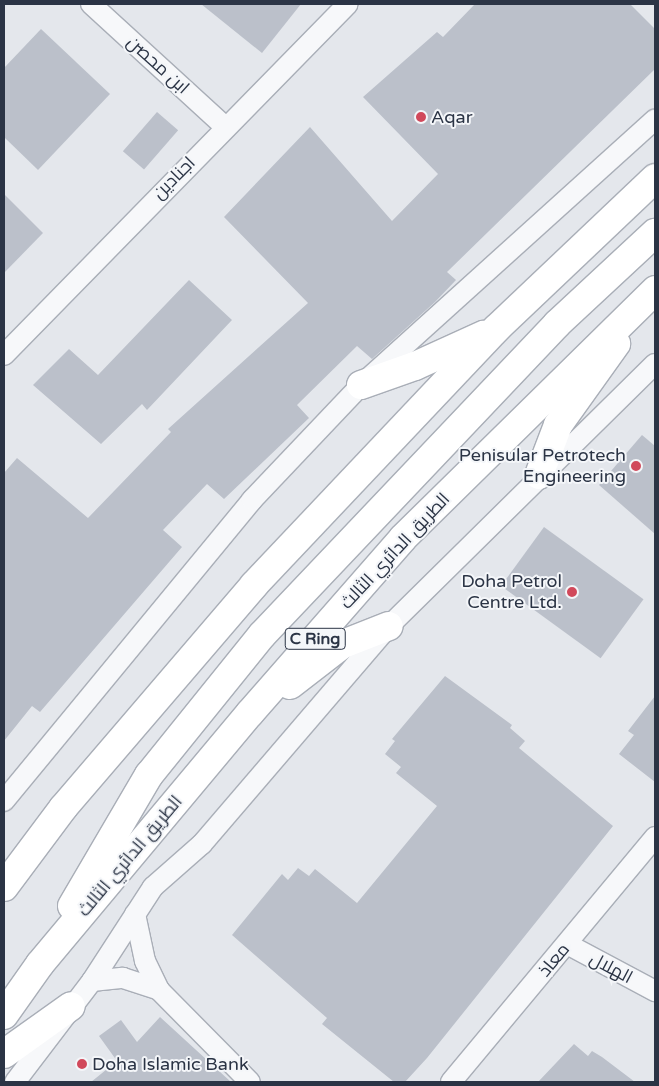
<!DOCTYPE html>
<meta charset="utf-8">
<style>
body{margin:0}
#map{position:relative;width:659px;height:1086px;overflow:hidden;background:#e4e7ec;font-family:"Varela Round",Cairo,sans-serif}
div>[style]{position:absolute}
.building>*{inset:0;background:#bbc0ca;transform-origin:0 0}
.roads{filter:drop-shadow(1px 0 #a9aeb7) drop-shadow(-1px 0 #a9aeb7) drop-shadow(0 1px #a9aeb7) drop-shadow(0 -1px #a9aeb7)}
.street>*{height:20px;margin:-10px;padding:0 10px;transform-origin:10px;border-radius:10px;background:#f7f8fa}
.highway>*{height:28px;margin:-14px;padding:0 14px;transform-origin:14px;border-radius:14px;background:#fff}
.dots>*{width:14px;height:14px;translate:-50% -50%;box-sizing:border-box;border:2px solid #f4f6f9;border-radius:50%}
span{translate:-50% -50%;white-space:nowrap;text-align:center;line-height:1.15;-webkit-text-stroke:4px #f4f6f9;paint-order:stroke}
.shield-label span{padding:1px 4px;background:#f4f6f9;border:1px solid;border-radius:4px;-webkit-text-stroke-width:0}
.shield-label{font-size:16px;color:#2b3445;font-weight:700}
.street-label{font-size:18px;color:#2b3445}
.poi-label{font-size:18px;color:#2b3445}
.left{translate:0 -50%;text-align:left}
.right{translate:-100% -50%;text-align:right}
.frame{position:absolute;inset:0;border:5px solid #2b3445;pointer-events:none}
</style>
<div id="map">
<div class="building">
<i style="clip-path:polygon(201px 4px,301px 4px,262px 53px)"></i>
<i style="clip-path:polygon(475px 4px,630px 4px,655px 29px,655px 69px,447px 272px,456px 280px,435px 302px,372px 359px,357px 346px,297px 405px,309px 418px,224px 499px,207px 484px,163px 530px,182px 547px,40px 712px,32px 706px,4px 741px,4px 473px,17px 458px,88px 518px,171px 432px,168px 429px,308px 303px,224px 217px,310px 127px,392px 221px,438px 174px,363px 97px,437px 32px,443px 37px)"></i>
<i style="clip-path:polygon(41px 29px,110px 94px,38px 170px,4px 137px,4px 68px)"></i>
<i style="left:157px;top:112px;width:28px;height:52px;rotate:41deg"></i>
<i style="clip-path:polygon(4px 194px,43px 233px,4px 273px)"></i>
<i style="clip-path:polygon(189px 280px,232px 320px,147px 410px,142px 404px,101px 444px,33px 385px,69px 349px,98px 375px)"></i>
<i style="clip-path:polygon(642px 435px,655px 446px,655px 534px,599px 485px)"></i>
<i style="left:544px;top:527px;width:123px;height:73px;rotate:36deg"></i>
<i style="clip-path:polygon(445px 676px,512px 725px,510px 728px,525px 741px,519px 748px,613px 826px,427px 1058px,405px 1082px,394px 1082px,322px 1024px,327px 1018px,232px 935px,282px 874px,288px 880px,298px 868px,309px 876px,315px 869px,357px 903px,437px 806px,396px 773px,401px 767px,385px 754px,395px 741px,392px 739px)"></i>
<i style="clip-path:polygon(655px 696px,655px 782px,619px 754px,634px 735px,628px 731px)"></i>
<i style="clip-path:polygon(160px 1017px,231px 1082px,91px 1082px,117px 1061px,99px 1036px,121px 1020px,137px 1042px)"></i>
<i style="clip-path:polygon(574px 1044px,588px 1056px,592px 1051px,602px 1057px,635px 1082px,538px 1082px)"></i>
</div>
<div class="roads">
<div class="street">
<i style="left:91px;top:4px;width:182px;rotate:42.5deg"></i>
<i style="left:4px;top:355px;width:491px;rotate:-45.6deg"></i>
<i style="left:4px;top:801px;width:390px;rotate:-50.5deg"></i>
<i style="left:252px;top:500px;width:158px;rotate:-46.5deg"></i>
<i style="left:361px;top:385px;width:396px;rotate:-42.1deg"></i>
<i style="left:135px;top:914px;width:48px;rotate:78deg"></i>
<i style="left:145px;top:961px;width:32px;rotate:64deg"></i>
<i style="left:159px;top:990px;width:129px;rotate:45.3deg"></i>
<i style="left:567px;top:944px;width:100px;rotate:28.1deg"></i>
<i style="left:92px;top:981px;width:31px;rotate:-6deg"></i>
<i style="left:123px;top:978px;width:38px;rotate:18deg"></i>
<i style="left:15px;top:1082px;width:127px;rotate:-52.7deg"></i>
<i style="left:92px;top:981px;width:112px;rotate:-57deg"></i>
<i style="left:153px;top:887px;width:65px;rotate:-41.3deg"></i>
<i style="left:202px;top:844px;width:287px;rotate:-49.4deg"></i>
<i style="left:389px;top:626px;width:373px;rotate:-44.6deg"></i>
<i style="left:451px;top:1082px;width:319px;rotate:-50.2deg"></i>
</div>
<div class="highway">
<i style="left:361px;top:385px;width:57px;rotate:-19.4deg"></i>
<i style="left:415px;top:366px;width:75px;rotate:-24.5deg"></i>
<i style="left:539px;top:475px;width:53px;rotate:-69.2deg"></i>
<i style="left:558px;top:425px;width:100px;rotate:-54.4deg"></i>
<i style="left:290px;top:685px;width:67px;rotate:-37.7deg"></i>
<i style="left:343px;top:644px;width:49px;rotate:-21.4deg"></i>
<i style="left:4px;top:887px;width:99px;rotate:-53.2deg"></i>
<i style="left:63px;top:808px;width:294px;rotate:-49.4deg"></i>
<i style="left:254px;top:585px;width:352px;rotate:-46.6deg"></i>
<i style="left:496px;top:329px;width:219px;rotate:-43.5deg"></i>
<i style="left:72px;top:906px;width:152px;rotate:-59.6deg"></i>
<i style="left:149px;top:775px;width:180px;rotate:-51.1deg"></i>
<i style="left:262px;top:635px;width:429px;rotate:-46.5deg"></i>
<i style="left:557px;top:324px;width:134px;rotate:-42.9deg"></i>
<i style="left:4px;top:1015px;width:62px;rotate:-54.8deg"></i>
<i style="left:40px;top:964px;width:327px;rotate:-50.1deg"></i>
<i style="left:250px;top:713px;width:232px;rotate:-48.8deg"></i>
<i style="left:403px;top:538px;width:354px;rotate:-44.5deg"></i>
<i style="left:4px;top:1054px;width:82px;rotate:-35.6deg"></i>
</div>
</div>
<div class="dots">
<i style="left:421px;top:117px;background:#d1495b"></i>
<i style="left:636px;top:466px;background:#d1495b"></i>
<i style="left:572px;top:592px;background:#d1495b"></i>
<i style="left:82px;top:1064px;background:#d1495b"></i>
</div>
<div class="shield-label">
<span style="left:315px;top:639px">C Ring</span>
</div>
<div class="street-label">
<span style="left:158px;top:65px;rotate:42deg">ابن محصن</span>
<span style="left:174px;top:178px;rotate:-45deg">اجنادين</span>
<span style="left:395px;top:551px;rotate:-47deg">الطريق الدائري الثالث</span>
<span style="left:130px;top:856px;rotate:-50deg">الطريق الدائري الثالث</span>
<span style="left:554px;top:960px;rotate:-50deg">معاذ</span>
<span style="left:611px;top:968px;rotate:28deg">الهلال</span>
</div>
<div class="poi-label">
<span class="left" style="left:431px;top:117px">Aqar</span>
<span class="right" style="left:626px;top:466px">Penisular Petrotech<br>Engineering</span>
<span class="right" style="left:562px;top:592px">Doha Petrol<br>Centre Ltd.</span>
<span class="left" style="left:92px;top:1064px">Doha Islamic Bank</span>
</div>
<div class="frame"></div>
</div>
